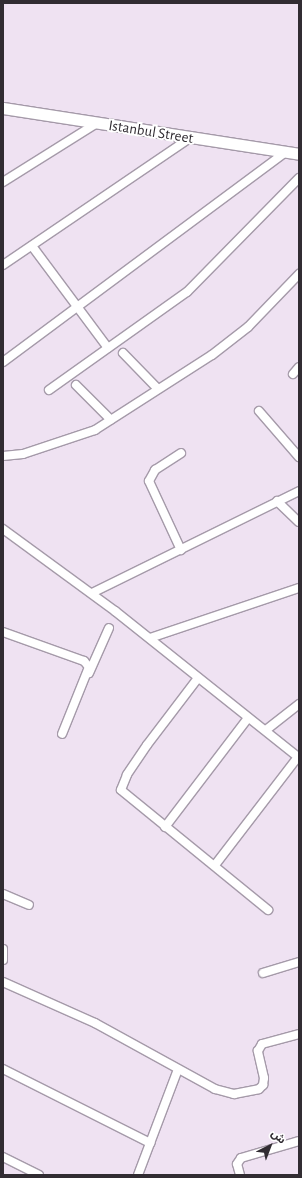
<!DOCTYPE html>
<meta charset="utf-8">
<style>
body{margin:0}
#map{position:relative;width:302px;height:1178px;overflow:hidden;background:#efe2f2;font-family:"Alegreya Sans","Noto Sans Arabic",sans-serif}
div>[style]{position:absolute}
.roads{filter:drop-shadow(1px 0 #a59aa9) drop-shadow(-1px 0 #a59aa9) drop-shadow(0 1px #a59aa9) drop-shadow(0 -1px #a59aa9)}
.minor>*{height:8px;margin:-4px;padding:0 4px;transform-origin:4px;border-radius:4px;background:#fff}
.tertiary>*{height:11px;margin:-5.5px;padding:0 5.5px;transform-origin:5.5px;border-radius:5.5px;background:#fff}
span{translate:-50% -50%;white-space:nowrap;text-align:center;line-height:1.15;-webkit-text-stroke:4px #fff;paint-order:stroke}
.street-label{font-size:15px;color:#312c32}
.frame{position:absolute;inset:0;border:4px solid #312c32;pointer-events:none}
.north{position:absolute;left:250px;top:1126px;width:40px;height:40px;-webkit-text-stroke:3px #fff;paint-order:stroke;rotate:42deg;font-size:11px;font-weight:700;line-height:16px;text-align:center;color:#312c32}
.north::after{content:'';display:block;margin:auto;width:14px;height:18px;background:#312c32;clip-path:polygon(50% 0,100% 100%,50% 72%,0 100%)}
</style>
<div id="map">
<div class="roads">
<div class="minor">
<i style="left:3px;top:182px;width:111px;rotate:-32.1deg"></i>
<i style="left:32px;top:246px;width:127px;rotate:53.3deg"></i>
<i style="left:3px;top:265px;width:226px;rotate:-34.2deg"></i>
<i style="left:123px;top:353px;width:50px;rotate:45.8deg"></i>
<i style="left:3px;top:362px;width:352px;rotate:-36.6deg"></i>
<i style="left:293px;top:374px;width:9px;rotate:-49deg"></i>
<i style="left:76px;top:385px;width:49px;rotate:45deg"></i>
<i style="left:49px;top:390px;width:169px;rotate:-35.4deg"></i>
<i style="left:187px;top:292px;width:160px;rotate:-45.5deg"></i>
<i style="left:259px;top:411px;width:61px;rotate:49deg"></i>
<i style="left:3px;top:456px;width:20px;rotate:-6deg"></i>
<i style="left:23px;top:454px;width:76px;rotate:-18.4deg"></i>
<i style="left:95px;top:430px;width:139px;rotate:-32.7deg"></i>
<i style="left:212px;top:355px;width:46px;rotate:-37.9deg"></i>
<i style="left:248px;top:327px;width:74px;rotate:-46.1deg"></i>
<i style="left:277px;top:501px;width:30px;rotate:44deg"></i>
<i style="left:3px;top:529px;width:139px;rotate:36.2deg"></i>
<i style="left:115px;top:611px;width:236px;rotate:38.6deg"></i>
<i style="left:181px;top:550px;width:76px;rotate:-114.9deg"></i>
<i style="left:149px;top:481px;width:13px;rotate:-61deg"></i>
<i style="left:155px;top:470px;width:31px;rotate:-33deg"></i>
<i style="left:92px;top:593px;width:231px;rotate:-26.2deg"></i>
<i style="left:3px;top:632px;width:86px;rotate:19.7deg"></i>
<i style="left:84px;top:661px;width:8px;rotate:50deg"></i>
<i style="left:89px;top:667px;width:72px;rotate:111.9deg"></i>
<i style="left:150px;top:638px;width:157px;rotate:-18.6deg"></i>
<i style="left:89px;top:673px;width:49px;rotate:-66deg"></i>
<i style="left:198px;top:678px;width:84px;rotate:127.3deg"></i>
<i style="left:147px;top:745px;width:36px;rotate:124deg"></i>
<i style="left:127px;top:775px;width:16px;rotate:112deg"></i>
<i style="left:121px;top:790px;width:190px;rotate:39.2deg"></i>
<i style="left:266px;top:730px;width:42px;rotate:-38.2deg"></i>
<i style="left:165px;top:827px;width:137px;rotate:-52.7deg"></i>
<i style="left:215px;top:865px;width:136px;rotate:-52.5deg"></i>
<i style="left:3px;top:894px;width:28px;rotate:23deg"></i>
<i style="left:3px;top:949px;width:11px;rotate:90deg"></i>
<i style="left:263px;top:973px;width:38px;rotate:-17deg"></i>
<i style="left:3px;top:982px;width:101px;rotate:24deg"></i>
<i style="left:95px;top:1023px;width:137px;rotate:28.8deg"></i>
<i style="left:215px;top:1089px;width:20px;rotate:15deg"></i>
<i style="left:234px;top:1094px;width:25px;rotate:-11deg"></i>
<i style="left:259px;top:1089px;width:6px;rotate:-45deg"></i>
<i style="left:263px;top:1085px;width:7px;rotate:-82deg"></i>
<i style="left:264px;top:1078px;width:28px;rotate:-103deg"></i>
<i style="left:258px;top:1051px;width:8px;rotate:-60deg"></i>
<i style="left:262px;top:1044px;width:38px;rotate:-15deg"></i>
<i style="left:3px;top:1069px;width:165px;rotate:26.7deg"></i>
<i style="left:3px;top:1157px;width:40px;rotate:26.6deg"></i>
<i style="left:138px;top:1175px;width:113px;rotate:-69.3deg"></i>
<i style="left:240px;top:1175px;width:11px;rotate:-105deg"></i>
<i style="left:237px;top:1164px;width:7px;rotate:-56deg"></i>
<i style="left:241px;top:1158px;width:60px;rotate:-16.3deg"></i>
</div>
<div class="tertiary">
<i style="left:3px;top:108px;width:300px;rotate:8.8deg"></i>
</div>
</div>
<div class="street-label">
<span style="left:151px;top:132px;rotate:9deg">Istanbul Street</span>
</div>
<div class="frame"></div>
<div class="north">ش</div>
</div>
